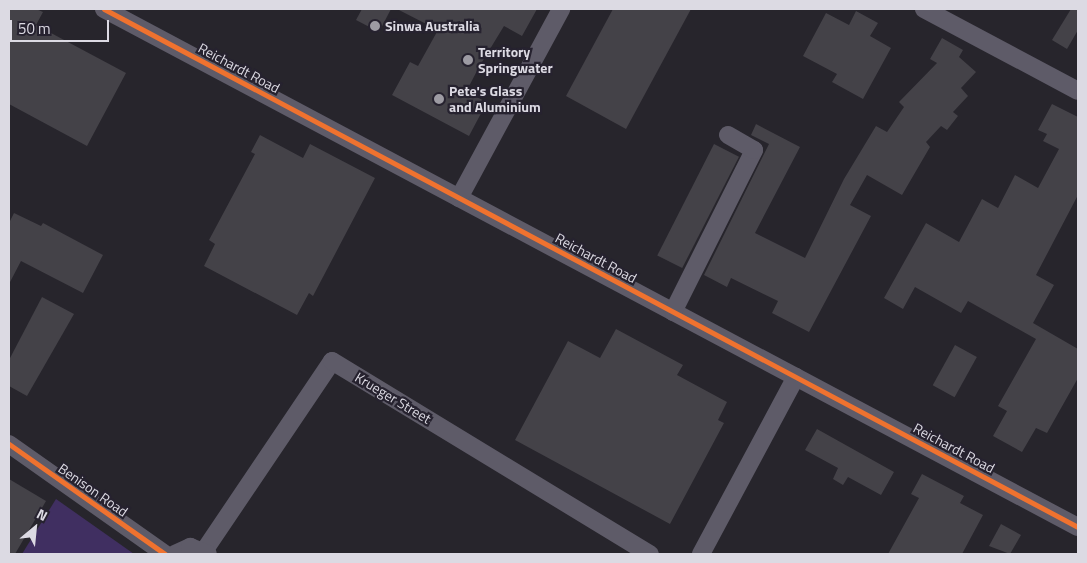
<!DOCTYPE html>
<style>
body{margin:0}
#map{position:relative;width:1087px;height:563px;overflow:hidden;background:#27252c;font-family:"Titillium Web",sans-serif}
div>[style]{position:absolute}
.green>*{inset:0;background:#402f61}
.building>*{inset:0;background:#444248;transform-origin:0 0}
.minor>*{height:18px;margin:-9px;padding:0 9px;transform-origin:9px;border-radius:9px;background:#5e5b68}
.cycleway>*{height:5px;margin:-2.5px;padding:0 2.5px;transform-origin:2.5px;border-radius:2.5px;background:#ef722f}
.dots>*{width:14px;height:14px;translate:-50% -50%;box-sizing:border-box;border:2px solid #26222f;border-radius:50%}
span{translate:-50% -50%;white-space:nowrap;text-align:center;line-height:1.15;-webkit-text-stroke:4.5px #26222f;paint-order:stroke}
.poi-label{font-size:14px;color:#dcdae3;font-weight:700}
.left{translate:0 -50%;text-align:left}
.street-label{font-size:14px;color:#dcdae3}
.frame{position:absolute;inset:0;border:10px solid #dcdae3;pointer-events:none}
.north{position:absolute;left:10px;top:503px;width:50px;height:50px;-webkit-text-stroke:4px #26222f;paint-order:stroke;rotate:28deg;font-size:14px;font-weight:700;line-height:20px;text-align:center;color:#dcdae3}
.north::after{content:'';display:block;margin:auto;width:18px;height:22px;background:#dcdae3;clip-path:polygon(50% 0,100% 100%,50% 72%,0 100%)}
.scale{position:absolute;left:10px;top:20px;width:99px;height:22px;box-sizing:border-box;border:2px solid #dcdae3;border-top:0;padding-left:6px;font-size:15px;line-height:18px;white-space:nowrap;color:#dcdae3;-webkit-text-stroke:4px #26222f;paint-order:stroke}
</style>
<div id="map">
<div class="green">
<i style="clip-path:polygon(56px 499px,134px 554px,22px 554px)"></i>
</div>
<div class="building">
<i style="clip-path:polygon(9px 9px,36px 9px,43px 12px,36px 25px,126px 73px,87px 146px,9px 104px)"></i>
<i style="clip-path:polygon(362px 9px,391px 9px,379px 32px,356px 20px)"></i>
<i style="clip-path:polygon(397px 9px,537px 9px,522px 36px,504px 26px,479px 67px,466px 92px,487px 102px,469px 136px,392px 95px,410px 62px,418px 66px,438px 30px)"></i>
<i style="clip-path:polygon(613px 9px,691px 9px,626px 129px,566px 96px)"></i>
<i style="clip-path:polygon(1071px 9px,1078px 9px,1078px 30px,1067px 49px,1052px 40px)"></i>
<i style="clip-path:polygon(856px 11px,878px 23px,870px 36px,891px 48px,863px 99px,832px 82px,837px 74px,803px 56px,826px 13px,849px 25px)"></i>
<i style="clip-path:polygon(942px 38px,963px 50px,959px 57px,976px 72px,961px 88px,968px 96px,953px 112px,958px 116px,947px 130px,941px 126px,926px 142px,930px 147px,902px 195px,867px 175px,850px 205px,871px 216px,809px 332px,772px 313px,778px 301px,731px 278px,727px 287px,704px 275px,769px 144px,751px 135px,756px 124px,800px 147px,755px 233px,805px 258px,844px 179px,876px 126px,887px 132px,904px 107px,899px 102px,937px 63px,930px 59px)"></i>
<i style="clip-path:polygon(1052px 104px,1078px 117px,1078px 195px,1036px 275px,1054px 285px,1033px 323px,1078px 349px,1078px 378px,1047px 433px,1036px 428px,1022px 452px,993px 436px,1007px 411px,998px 406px,1036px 339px,968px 301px,961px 313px,915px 287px,903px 309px,884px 298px,926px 223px,959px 242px,982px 199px,998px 208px,1015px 175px,1038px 188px,1059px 149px,1043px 141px,1047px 134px,1038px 130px)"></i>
<i style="clip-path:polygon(260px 135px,303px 158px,310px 144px,375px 178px,313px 296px,309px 293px,297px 315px,204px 266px,215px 244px,209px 240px,255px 154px,251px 152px)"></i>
<i style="left:714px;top:144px;width:28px;height:125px;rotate:27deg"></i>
<i style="clip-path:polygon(14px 213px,41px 226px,43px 223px,103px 255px,83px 293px,21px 261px,9px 284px,9px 223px)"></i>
<i style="clip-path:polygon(42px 297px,74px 314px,27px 396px,9px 386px,9px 360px)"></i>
<i style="clip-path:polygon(616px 329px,683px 365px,677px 375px,727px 402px,718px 420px,724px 423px,670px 524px,515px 440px,568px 341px,600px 358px)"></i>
<i style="left:955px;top:345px;width:25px;height:46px;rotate:29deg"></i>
<i style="clip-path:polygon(817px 429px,894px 472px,881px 495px,848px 477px,843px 485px,833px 479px,838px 468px,805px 450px)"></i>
<i style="clip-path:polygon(922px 474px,964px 496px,960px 503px,983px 515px,962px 554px,888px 554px,919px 498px,911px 494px)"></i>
<i style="clip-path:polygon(9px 479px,46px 501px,15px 554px,9px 554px)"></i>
<i style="clip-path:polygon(1001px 524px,1021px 535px,1010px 554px,989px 546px)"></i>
</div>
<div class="minor">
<i style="left:104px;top:9px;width:1103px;rotate:28.01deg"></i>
<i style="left:924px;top:9px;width:174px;rotate:28deg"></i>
<i style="left:459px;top:198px;width:215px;rotate:-61.6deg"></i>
<i style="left:673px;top:312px;width:181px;rotate:-63.4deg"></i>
<i style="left:754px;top:150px;width:30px;rotate:-150deg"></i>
<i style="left:9px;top:444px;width:191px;rotate:35.2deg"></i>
<i style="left:204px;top:551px;width:229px;rotate:-56deg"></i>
<i style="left:332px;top:361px;width:372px;rotate:31.3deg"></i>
<i style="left:175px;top:554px;width:17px;rotate:-25deg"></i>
<i style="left:190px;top:547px;width:19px;rotate:21deg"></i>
<i style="left:701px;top:554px;width:201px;rotate:-61.8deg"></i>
</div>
<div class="cycleway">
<i style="left:104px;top:9px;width:1103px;rotate:28.01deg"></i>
<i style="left:9px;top:444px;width:191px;rotate:35.2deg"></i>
</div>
<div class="dots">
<i style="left:375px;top:26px;background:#9d9ba3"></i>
<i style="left:468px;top:60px;background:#9d9ba3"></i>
<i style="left:439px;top:99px;background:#9d9ba3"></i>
</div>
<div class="poi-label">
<span class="left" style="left:385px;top:26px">Sinwa Australia</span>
<span class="left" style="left:478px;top:60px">Territory<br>Springwater</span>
<span class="left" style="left:449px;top:99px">Pete's Glass<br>and Aluminium</span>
</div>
<div class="street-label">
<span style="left:239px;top:68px;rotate:28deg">Reichardt Road</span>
<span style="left:596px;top:258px;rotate:28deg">Reichardt Road</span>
<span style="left:393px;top:398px;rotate:31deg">Krueger Street</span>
<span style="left:954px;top:448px;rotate:28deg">Reichardt Road</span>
<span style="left:93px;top:490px;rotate:35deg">Benison Road</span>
</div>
<div class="frame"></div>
<div class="north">N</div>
<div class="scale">50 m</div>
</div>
